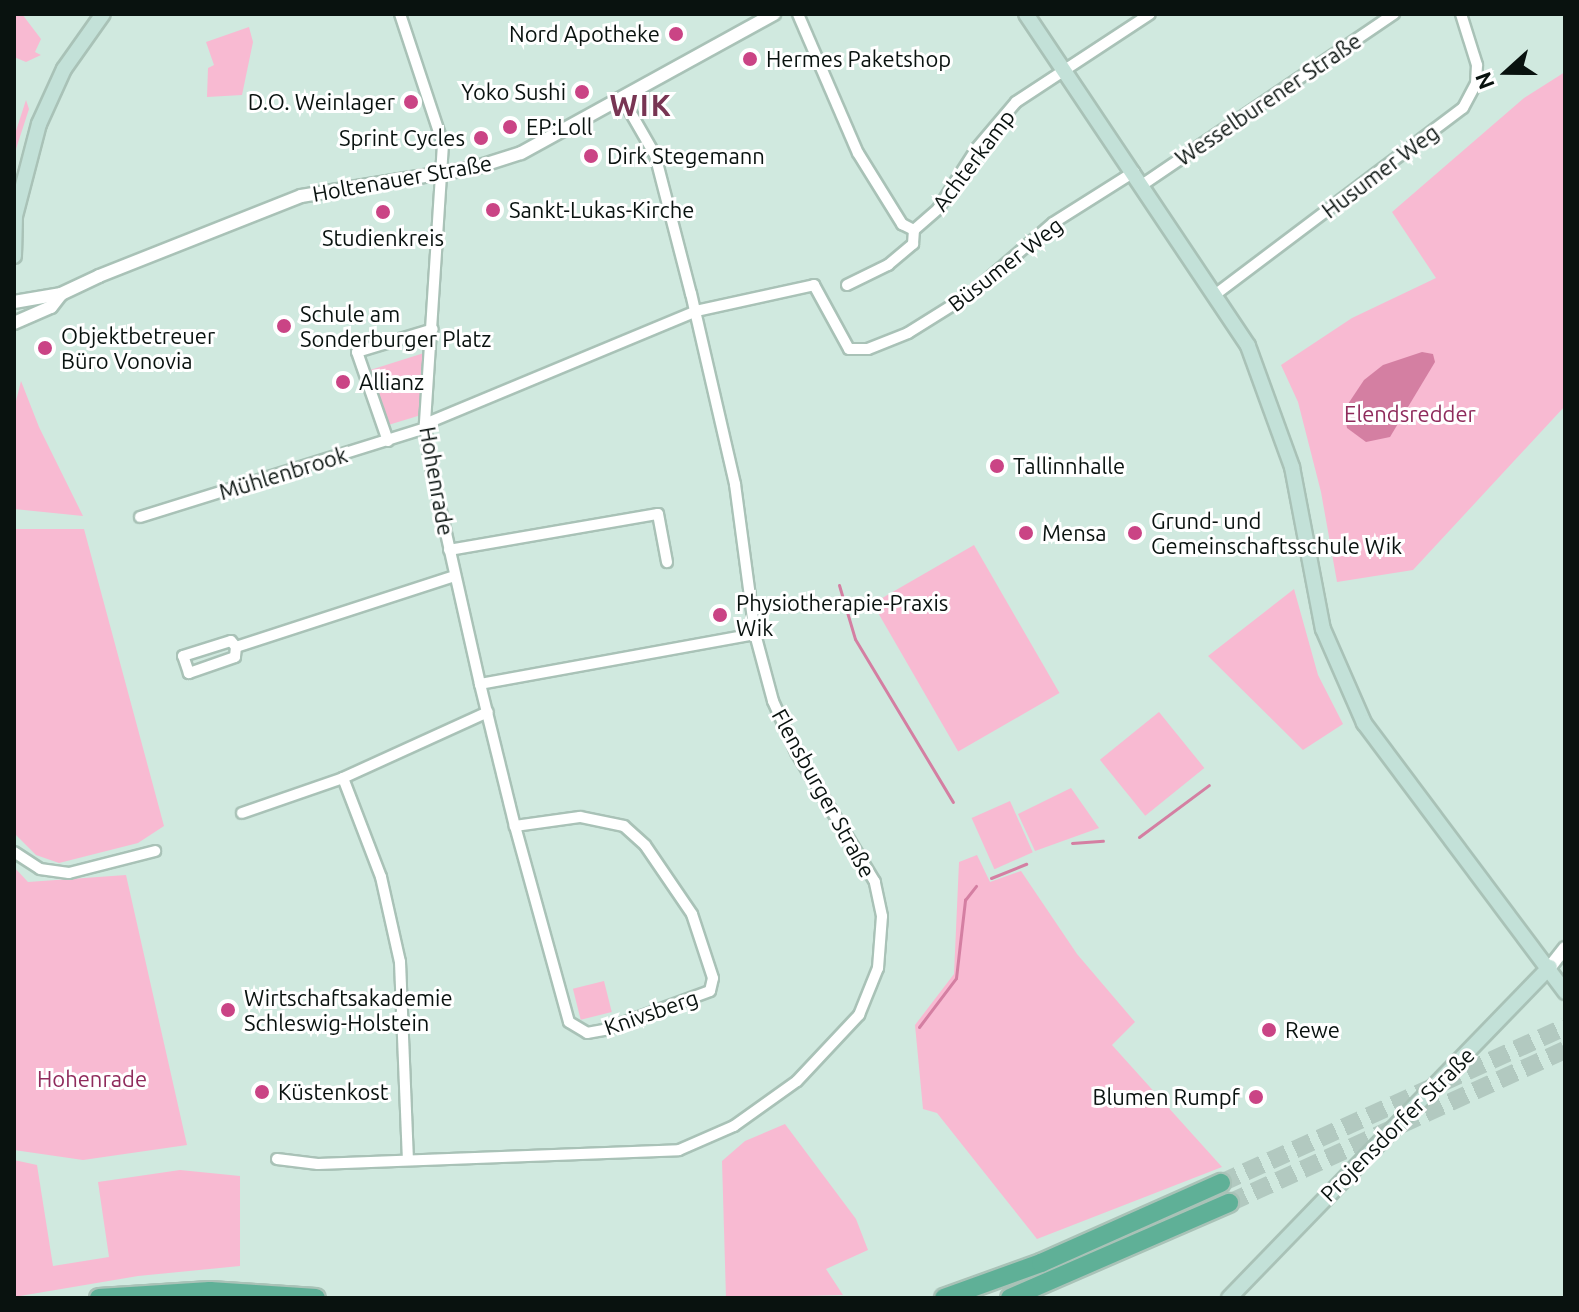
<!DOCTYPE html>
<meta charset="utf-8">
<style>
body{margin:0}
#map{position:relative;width:1579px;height:1312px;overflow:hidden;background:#d0e9df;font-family:Ubuntu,sans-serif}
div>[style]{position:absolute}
.green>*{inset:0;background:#f8bad2;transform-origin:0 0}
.water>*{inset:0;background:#d47fa2}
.stream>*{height:3px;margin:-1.5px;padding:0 1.5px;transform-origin:1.5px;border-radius:1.5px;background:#d47fa2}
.trunk-tunnel>*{height:18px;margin-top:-9px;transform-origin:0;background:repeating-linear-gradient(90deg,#b2c9c0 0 18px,transparent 0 27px)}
.roads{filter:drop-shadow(2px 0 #a9c2b7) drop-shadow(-2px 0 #a9c2b7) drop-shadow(0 2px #a9c2b7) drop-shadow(0 -2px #a9c2b7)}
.minor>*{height:10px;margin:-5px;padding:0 5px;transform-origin:5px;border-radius:5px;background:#fff}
.tertiary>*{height:12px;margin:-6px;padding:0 6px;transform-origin:6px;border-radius:6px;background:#fff}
.secondary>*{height:14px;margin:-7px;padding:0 7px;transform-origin:7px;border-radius:7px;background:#c3e1d8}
.trunk>*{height:18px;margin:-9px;padding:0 9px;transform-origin:9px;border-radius:9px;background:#5fb097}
.dots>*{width:22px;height:22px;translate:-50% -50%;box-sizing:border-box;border:4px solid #fff;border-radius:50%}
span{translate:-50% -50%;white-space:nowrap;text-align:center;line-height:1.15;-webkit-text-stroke:6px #fff;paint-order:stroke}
.poi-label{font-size:22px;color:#09120f}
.right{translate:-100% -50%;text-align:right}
.left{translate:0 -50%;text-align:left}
.street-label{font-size:22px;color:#09120f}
.park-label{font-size:22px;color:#8f2b5c}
.district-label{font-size:30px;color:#783553;font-weight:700;letter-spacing:2px}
.frame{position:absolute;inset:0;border:16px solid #09120f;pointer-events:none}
.north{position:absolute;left:1467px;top:32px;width:80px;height:80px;-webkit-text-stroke:6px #fff;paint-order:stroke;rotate:249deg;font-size:22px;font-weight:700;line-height:32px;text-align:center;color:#09120f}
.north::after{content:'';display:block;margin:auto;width:28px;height:36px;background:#09120f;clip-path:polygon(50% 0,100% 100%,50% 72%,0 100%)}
</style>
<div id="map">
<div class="green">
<i style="clip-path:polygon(14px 14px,22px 14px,41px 39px,35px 52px,41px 55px,26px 62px,14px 57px)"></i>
<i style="clip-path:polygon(249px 27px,253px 42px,242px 95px,207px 97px,208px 68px,214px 65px,206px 42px)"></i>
<i style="clip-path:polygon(1565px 72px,1565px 406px,1413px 570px,1337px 582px,1321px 492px,1298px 402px,1281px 365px,1352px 318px,1436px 278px,1392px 212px,1524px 98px)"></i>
<i style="clip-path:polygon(26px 100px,29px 109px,14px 155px,14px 137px)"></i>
<i style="clip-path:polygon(424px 353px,421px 415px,385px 426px,367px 371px)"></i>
<i style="clip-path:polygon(21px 381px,39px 427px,83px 516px,14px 509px,14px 409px)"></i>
<i style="clip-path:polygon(14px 529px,84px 529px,164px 826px,138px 843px,59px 863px,36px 855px,14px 833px)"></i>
<i style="left:974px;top:545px;width:171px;height:117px;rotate:60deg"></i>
<i style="clip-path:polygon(1294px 589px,1318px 675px,1343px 724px,1303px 750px,1208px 656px)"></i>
<i style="left:1159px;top:712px;width:72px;height:76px;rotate:51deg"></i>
<i style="clip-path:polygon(1071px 788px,1099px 828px,1035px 851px,1018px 814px)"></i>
<i style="left:1010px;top:801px;width:56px;height:42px;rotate:66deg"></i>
<i style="clip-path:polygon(977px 855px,990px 882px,1021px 871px,1077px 954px,1135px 1022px,1112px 1045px,1222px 1167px,1037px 1239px,937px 1113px,923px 1109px,915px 1025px,954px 974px,959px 862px)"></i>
<i style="clip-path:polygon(14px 867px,28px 882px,126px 875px,187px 1145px,83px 1160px,14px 1150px)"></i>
<i style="left:604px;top:981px;width:32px;height:32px;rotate:76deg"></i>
<i style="clip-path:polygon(785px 1124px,856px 1219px,868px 1250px,826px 1269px,843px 1295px,726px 1298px,722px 1161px,745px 1141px)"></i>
<i style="clip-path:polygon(14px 1160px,37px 1165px,53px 1266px,109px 1257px,98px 1182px,180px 1170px,240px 1176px,240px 1266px,138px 1276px,14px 1297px)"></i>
</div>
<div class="water">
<i style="clip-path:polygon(1422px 352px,1433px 354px,1435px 362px,1390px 437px,1366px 442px,1347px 428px,1344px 410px,1364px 380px,1383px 365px)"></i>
</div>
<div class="stream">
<i style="left:839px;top:585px;width:56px;rotate:73.5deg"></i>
<i style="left:855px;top:639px;width:190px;rotate:59deg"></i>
<i style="left:1139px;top:837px;width:87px;rotate:-36.6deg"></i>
<i style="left:1072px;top:843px;width:31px;rotate:-4deg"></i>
<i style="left:991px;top:878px;width:38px;rotate:-22deg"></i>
<i style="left:919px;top:1027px;width:61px;rotate:-52.9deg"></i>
<i style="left:956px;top:978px;width:79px;rotate:-83.4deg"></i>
<i style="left:965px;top:900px;width:18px;rotate:-52deg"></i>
</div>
<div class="trunk-tunnel">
<i style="left:1221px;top:1183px;width:378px;rotate:-24.4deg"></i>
<i style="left:1229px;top:1203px;width:369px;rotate:-24.5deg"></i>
</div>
<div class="roads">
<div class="minor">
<i style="left:400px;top:14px;width:137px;rotate:71.7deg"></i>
<i style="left:443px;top:144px;width:281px;rotate:93.7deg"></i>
<i style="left:425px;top:424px;width:38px;rotate:83deg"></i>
<i style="left:430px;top:462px;width:228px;rotate:77.3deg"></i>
<i style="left:480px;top:684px;width:146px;rotate:76.2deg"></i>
<i style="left:515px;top:826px;width:203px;rotate:74.6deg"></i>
<i style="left:569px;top:1022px;width:21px;rotate:31deg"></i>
<i style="left:587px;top:1033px;width:17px;rotate:-10deg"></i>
<i style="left:604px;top:1030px;width:113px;rotate:-20.2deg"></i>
<i style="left:710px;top:991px;width:13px;rotate:-77deg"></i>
<i style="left:713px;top:978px;width:67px;rotate:-108.2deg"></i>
<i style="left:692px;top:914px;width:83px;rotate:-124.3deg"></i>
<i style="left:645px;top:845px;width:28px;rotate:-138deg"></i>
<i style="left:624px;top:826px;width:45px;rotate:-168.4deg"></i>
<i style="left:580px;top:817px;width:66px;rotate:172.1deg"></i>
<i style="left:798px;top:14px;width:151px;rotate:66.7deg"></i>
<i style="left:858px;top:153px;width:84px;rotate:58.2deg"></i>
<i style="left:902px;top:224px;width:13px;rotate:27deg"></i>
<i style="left:1142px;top:185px;width:305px;rotate:-34.2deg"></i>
<i style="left:914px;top:230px;width:32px;rotate:-41deg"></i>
<i style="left:938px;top:209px;width:72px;rotate:-57.4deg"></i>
<i style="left:977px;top:148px;width:60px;rotate:-49.7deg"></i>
<i style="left:1016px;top:102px;width:160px;rotate:-33.3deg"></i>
<i style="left:847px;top:285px;width:46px;rotate:-26deg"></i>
<i style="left:888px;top:265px;width:33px;rotate:-40deg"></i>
<i style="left:913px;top:244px;width:14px;rotate:-86deg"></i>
<i style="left:1216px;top:294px;width:309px;rotate:-37deg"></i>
<i style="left:1463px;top:108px;width:27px;rotate:-62deg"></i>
<i style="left:1476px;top:84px;width:19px;rotate:-87deg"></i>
<i style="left:1477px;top:65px;width:53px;rotate:-107.4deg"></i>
<i style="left:425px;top:424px;width:294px;rotate:-22.6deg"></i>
<i style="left:696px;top:311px;width:121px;rotate:-12.4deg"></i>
<i style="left:814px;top:285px;width:73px;rotate:61.3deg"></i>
<i style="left:849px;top:349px;width:19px"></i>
<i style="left:868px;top:349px;width:43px;rotate:-21.8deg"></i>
<i style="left:908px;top:333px;width:75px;rotate:-32deg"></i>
<i style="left:972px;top:293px;width:107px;rotate:-40.8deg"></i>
<i style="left:1053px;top:223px;width:96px;rotate:-32.2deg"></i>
<i style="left:388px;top:441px;width:94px;rotate:-109.2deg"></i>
<i style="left:357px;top:352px;width:79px;rotate:-16.8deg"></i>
<i style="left:140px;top:517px;width:300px;rotate:-17.3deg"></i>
<i style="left:449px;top:550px;width:212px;rotate:-9.8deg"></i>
<i style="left:658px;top:514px;width:49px;rotate:79.4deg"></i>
<i style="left:236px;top:647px;width:10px;rotate:96deg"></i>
<i style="left:235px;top:657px;width:49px;rotate:160.8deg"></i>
<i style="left:189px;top:673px;width:18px;rotate:-109deg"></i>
<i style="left:183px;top:656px;width:50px;rotate:-17.4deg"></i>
<i style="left:231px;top:641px;width:8px;rotate:50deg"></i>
<i style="left:236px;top:647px;width:229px;rotate:-18deg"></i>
<i style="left:480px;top:684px;width:280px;rotate:-10.3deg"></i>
<i style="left:343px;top:778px;width:106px;rotate:69deg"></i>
<i style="left:381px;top:877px;width:87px;rotate:77.4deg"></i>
<i style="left:400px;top:962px;width:198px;rotate:87.7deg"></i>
<i style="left:242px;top:813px;width:107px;rotate:-19.1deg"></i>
<i style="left:343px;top:778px;width:159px;rotate:-24.5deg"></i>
<i style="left:14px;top:852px;width:31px;rotate:33deg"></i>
<i style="left:40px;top:869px;width:29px;rotate:8deg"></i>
<i style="left:69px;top:873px;width:89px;rotate:-14.3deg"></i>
<i style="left:277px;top:1159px;width:41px;rotate:7deg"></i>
<i style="left:318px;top:1164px;width:361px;rotate:-2.2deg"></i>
<i style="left:679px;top:1150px;width:60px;rotate:-23.6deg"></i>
<i style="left:734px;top:1126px;width:77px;rotate:-35.5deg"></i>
<i style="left:797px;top:1081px;width:91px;rotate:-46.8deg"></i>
<i style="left:859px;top:1015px;width:51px;rotate:-68deg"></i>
<i style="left:878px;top:968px;width:52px;rotate:-85.6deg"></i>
<i style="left:882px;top:916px;width:35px;rotate:-102deg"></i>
<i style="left:875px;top:882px;width:152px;rotate:-121.3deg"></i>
<i style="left:796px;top:752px;width:56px;rotate:-114.3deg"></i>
<i style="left:773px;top:701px;width:69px;rotate:-105deg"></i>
<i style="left:755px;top:634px;width:151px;rotate:-97.6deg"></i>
<i style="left:735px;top:484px;width:195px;rotate:-103deg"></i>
<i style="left:691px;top:294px;width:144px;rotate:-104.5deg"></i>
<i style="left:655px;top:155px;width:62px;rotate:-119.9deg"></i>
</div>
<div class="tertiary">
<i style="left:14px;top:302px;width:48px;rotate:-9.7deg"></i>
<i style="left:14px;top:323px;width:40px;rotate:-23.4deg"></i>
<i style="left:51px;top:307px;width:16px;rotate:-52deg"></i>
<i style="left:61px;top:294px;width:42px;rotate:-25.3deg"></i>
<i style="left:99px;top:276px;width:217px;rotate:-21.6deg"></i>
<i style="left:301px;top:196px;width:175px;rotate:-9.2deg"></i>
<i style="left:474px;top:168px;width:49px;rotate:-17.7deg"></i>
<i style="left:521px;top:153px;width:289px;rotate:-28.8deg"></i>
<i style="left:1550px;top:967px;width:24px;rotate:-52deg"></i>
</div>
<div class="secondary">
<i style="left:1026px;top:14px;width:399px;rotate:56.2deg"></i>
<i style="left:1248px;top:346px;width:129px;rotate:70deg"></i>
<i style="left:1292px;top:467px;width:165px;rotate:79.2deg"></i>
<i style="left:1323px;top:629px;width:103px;rotate:66.4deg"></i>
<i style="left:1364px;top:723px;width:336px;rotate:53.2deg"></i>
<i style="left:14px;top:256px;width:40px;rotate:-88.6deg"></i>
<i style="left:15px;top:216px;width:95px;rotate:-75.4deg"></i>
<i style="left:39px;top:124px;width:60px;rotate:-65.6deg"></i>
<i style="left:64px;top:69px;width:67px;rotate:-54.7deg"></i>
<i style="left:1229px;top:1298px;width:461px;rotate:-45.9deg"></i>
</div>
<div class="trunk">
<i style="left:99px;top:1298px;width:111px;rotate:-3.6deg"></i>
<i style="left:210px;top:1291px;width:106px;rotate:3.8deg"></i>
<i style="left:944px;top:1298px;width:103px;rotate:-19.8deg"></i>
<i style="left:1041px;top:1263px;width:197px;rotate:-24deg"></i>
<i style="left:1010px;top:1298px;width:239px;rotate:-23.5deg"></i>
</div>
</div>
<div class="dots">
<i style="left:676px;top:34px;background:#ca4485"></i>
<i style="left:750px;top:59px;background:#ca4485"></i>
<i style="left:582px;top:92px;background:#ca4485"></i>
<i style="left:411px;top:102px;background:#ca4485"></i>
<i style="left:510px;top:127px;background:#ca4485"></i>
<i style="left:481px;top:138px;background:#ca4485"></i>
<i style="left:591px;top:156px;background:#ca4485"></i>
<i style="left:493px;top:210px;background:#ca4485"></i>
<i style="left:383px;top:212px;background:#ca4485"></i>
<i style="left:284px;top:326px;background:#ca4485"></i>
<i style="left:45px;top:348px;background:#ca4485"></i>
<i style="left:343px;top:382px;background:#ca4485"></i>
<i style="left:997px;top:466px;background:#ca4485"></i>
<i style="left:1026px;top:533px;background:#ca4485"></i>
<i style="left:1135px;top:533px;background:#ca4485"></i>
<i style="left:720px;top:615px;background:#ca4485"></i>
<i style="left:228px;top:1010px;background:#ca4485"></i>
<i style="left:1269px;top:1030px;background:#ca4485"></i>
<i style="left:262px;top:1092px;background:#ca4485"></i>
<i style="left:1256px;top:1097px;background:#ca4485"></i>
</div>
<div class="poi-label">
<span class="right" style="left:660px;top:34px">Nord Apotheke</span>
<span class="left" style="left:766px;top:59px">Hermes Paketshop</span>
<span class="right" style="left:566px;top:92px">Yoko Sushi</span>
<span class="right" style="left:395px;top:102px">D.O. Weinlager</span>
<span class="left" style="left:526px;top:127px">EP:Loll</span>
<span class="right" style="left:465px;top:138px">Sprint Cycles</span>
<span class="left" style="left:607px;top:156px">Dirk Stegemann</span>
<span class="left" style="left:509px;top:210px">Sankt-Lukas-Kirche</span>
<span style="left:383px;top:238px">Studienkreis</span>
<span class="left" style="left:300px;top:326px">Schule am<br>Sonderburger Platz</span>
<span class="left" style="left:61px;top:348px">Objektbetreuer<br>Büro Vonovia</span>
<span class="left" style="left:359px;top:382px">Allianz</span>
<span class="left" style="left:1013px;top:466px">Tallinnhalle</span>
<span class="left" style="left:1151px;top:533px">Grund- und<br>Gemeinschaftsschule Wik</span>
<span class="left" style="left:1042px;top:533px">Mensa</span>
<span class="left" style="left:736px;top:615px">Physiotherapie-Praxis<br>Wik</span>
<span class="left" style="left:244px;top:1010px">Wirtschaftsakademie<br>Schleswig-Holstein</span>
<span class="left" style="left:1285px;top:1030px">Rewe</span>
<span class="left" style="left:278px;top:1092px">Küstenkost</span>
<span class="right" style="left:1240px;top:1097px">Blumen Rumpf</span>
</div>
<div class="street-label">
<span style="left:1268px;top:99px;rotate:-34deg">Wesselburener Straße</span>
<span style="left:973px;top:160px;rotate:-53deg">Achterkamp</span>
<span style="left:1380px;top:171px;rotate:-37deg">Husumer Weg</span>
<span style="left:402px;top:178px;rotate:-10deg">Holtenauer Straße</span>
<span style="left:1005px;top:264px;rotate:-38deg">Büsumer Weg</span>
<span style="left:283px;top:473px;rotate:-17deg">Mühlenbrook</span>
<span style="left:437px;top:481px;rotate:80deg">Hohenrade</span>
<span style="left:824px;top:793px;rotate:61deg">Flensburger Straße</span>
<span style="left:651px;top:1012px;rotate:-19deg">Knivsberg</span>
<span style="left:1397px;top:1124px;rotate:-45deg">Projensdorfer Straße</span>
</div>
<div class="park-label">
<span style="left:1410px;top:414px">Elendsredder</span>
<span style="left:92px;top:1079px">Hohenrade</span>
</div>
<div class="district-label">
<span style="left:641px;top:105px">WIK</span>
</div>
<div class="frame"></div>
<div class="north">N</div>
</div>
